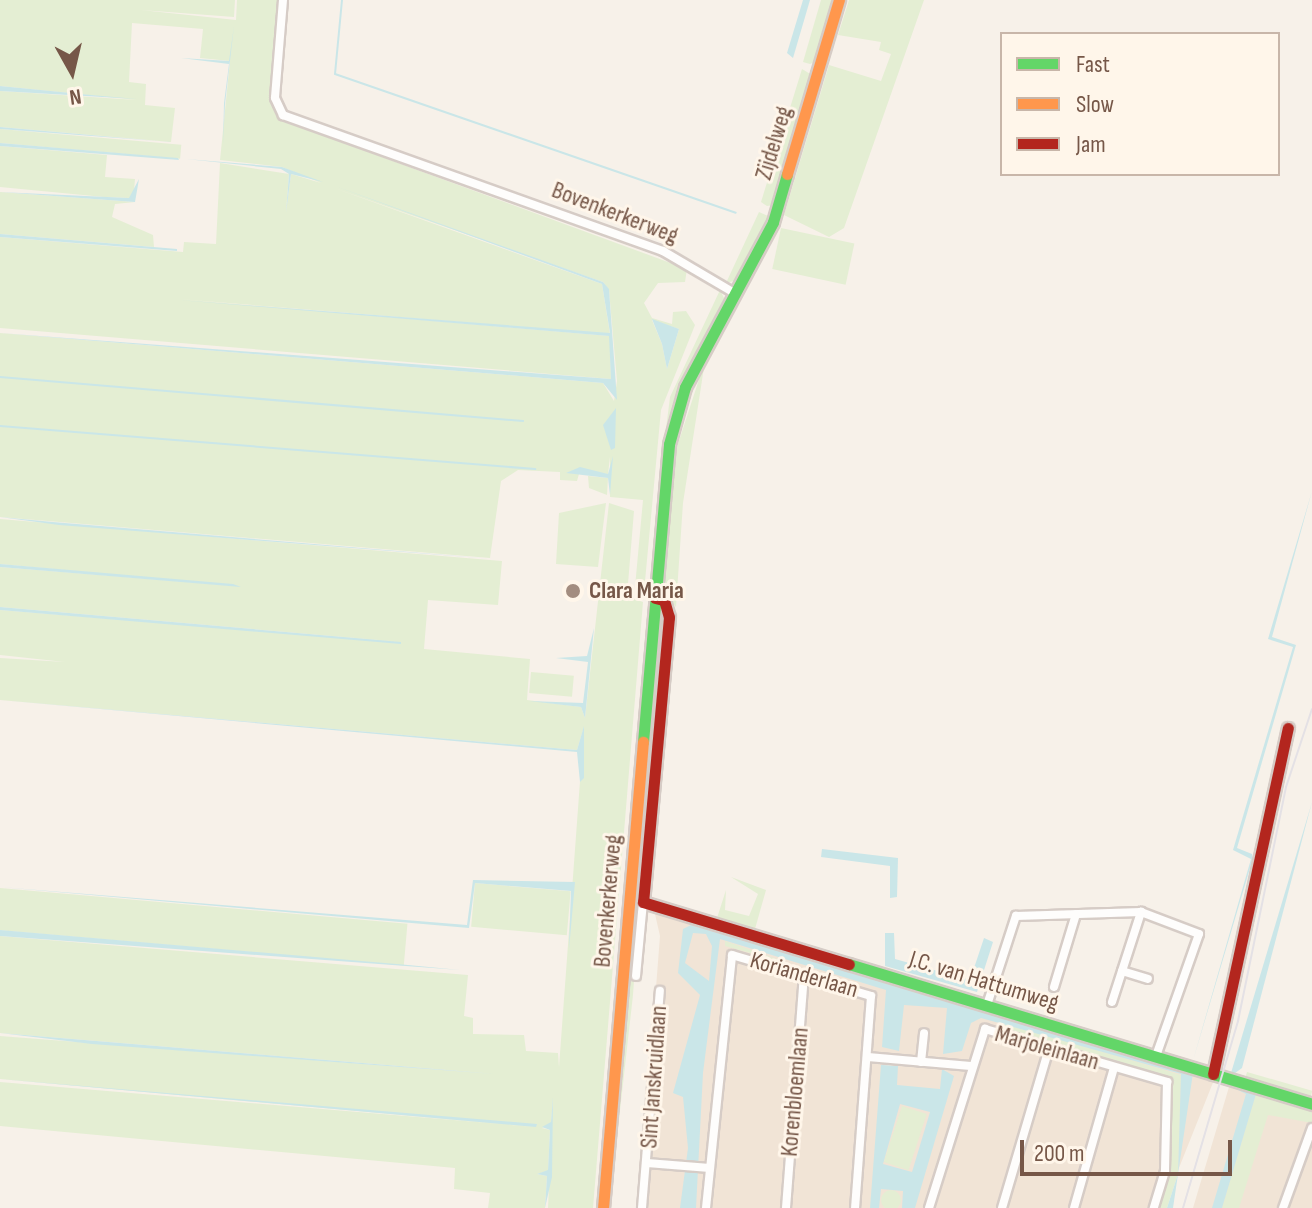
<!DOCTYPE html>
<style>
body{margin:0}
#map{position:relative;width:1312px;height:1208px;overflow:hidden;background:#f7f1e9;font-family:"Sofia Sans Condensed",sans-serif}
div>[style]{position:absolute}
.residential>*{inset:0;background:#f1e4d6}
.green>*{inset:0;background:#e4eed3;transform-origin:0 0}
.round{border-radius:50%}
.water>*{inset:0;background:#cae6e8}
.stream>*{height:2px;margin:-1px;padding:0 1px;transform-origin:1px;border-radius:1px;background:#cae6e8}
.roads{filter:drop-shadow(2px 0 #d6ccc6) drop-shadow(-2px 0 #d6ccc6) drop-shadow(0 2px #d6ccc6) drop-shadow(0 -2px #d6ccc6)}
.street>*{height:8px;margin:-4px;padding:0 4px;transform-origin:4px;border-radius:4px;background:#fefdfc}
.fast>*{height:11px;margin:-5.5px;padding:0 5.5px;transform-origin:5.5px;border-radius:5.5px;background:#63d668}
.slow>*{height:11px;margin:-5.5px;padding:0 5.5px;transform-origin:5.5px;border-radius:5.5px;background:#ff974d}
.jam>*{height:11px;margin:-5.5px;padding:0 5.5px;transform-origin:5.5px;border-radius:5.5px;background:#b3261e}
.tram>*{height:2px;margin:-1px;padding:0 1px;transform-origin:1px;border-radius:1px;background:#e4e1e5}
.dots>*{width:22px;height:22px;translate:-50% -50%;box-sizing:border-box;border:4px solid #fff6ea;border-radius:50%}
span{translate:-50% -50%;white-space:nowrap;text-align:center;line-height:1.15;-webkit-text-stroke:6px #fff6ea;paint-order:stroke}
.street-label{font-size:24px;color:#765748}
.poi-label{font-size:24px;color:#765748;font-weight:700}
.left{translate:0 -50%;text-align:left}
.legend{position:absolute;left:1000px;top:32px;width:280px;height:144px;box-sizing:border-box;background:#fff6ea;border:2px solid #c8b6a9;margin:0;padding:10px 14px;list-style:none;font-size:24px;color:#765748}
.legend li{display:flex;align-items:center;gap:16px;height:40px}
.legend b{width:40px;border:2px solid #c8b6a9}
.north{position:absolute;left:32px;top:32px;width:80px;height:80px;-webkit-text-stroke:6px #fff6ea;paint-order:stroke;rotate:172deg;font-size:22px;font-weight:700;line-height:32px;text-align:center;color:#765748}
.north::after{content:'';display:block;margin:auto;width:28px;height:36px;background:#765748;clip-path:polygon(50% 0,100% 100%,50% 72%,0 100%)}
.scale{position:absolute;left:1020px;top:1140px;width:212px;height:36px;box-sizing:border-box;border:4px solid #765748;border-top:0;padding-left:10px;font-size:24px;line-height:28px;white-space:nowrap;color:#765748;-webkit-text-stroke:6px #fff6ea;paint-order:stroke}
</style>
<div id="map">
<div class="residential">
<i style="clip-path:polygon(652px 901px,1218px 1070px,1163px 1208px,639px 1208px,660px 936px)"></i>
<i style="clip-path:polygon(1229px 1087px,1312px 1112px,1312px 1208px,1193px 1208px)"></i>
</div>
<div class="green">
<i style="clip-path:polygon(evenodd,0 0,235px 0,234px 17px,141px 10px,236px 20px,237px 0,279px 0,273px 102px,284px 121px,687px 269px,685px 282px,658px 283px,644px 303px,652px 318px,672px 324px,673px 312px,686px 311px,695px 325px,661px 410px,644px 592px,635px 587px,643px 500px,610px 497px,610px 457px,608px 474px,567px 472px,579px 474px,577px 481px,560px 480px,560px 472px,518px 470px,501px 481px,490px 558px,0 517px,0 333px,603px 383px,614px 401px,617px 381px,609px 290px,603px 282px,334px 188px,602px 284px,610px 334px,178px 299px,610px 336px,611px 379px,0 328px,0 237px,183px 252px,184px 242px,216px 244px,220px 163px,289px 174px,286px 212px,291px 174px,321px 183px,282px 167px,220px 160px,230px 61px,200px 58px,203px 29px,132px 23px,129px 82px,146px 84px,145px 105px,175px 108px,171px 142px,0 127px,0 91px,137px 100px,0 86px,0 0,652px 320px,679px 329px,667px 369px,662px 344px,652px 320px)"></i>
<i style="clip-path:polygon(821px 0,835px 0,817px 61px,810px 64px,803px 62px)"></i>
<i style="clip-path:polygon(849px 0,924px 0,844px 228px,829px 237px,784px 215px,829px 65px,881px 81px,891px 54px,879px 50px,881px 42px,838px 35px)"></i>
<i style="clip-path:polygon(802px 69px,812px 75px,774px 205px,767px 206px,761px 202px)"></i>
<i style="left:0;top:129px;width:182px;height:14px;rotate:5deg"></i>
<i style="clip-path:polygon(0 146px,107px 155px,105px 177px,135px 179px,134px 191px,130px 198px,104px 197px,0 187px)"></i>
<i style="clip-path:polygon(0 192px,135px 202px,115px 204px,112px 217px,153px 235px,154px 247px,0 234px)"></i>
<i style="clip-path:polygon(759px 212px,770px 217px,737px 280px,726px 283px)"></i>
<i style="left:781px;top:228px;width:75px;height:42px;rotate:12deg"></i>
<i style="clip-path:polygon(720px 290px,727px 304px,685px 377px,664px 445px,670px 397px)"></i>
<i style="clip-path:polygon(705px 361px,683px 503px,676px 607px,661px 590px,675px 453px)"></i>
<i style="clip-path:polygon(588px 476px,608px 478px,607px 495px,589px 488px)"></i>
<i style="clip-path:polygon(606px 503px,598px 567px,556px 564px,559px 513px)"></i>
<i style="clip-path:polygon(609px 503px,634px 511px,627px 596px,643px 602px,593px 1208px,548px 1208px,553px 1098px,551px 1123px,542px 1128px,550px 1130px,548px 1171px,537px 1174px,547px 1176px,545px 1208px,488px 1208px,490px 1193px,454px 1189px,455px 1168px,0 1126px,0 1082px,536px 1127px,0 1079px,0 1036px,495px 1074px,0 1033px,0 936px,468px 975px,464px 1016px,473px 1018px,473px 1034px,524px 1035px,526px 1051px,558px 1053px,559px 1067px,584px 727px,577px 750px,0 700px,0 658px,65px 662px,0 655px,0 610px,401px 642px,0 607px,0 567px,237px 586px,0 564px,0 519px,502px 561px,498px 605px,428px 600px,424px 649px,530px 659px,527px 700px,581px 707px,585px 718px)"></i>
<i style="clip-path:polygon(660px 608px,633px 995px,609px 1208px,647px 746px)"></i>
<i style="left:531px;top:672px;width:43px;height:21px;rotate:5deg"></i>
<i style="clip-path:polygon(731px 877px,766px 890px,755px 929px,717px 918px,726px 890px,725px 910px,749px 916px,758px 894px)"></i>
<i style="left:475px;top:883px;width:96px;height:44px;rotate:5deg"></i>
<i style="left:0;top:888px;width:409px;height:42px;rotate:5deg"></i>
<i style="clip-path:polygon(725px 941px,791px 964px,725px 946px)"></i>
<i style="clip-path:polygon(1001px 1022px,1181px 1075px,1178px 1174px,1167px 1208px,1157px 1208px,1168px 1171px,1171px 1082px,998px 1030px)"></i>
<i style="left:1247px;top:1072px;width:68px;height:9px;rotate:16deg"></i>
<i style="clip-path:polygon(1256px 1093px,1312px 1110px,1312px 1123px,1268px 1115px,1239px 1208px,1222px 1208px)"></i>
<i style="left:902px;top:1106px;width:26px;height:59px;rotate:18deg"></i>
<i class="round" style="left:881px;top:1190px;width:20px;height:20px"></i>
</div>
<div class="water">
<i style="clip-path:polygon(803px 0,810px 0,793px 58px,787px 53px)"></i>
<i style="clip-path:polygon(234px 26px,225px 104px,223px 145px,224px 103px,229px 64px,181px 58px,229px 61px)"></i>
<i style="clip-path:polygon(0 86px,91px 95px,137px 99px,0 91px)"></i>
<i style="clip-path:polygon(0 127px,169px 142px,171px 142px,0 129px)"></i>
<i style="clip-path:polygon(0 143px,178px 158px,179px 160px,0 146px)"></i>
<i style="clip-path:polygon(186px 159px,282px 167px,323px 182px,291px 174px,286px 213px,289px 174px,281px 169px)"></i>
<i style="clip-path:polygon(139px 179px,135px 202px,0 192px,129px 198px)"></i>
<i style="clip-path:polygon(335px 186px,603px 282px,609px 289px,617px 400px,603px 383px,0 333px,611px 379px,609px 336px,178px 300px,610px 333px,602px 284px)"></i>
<i style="clip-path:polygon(0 234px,177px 249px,177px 251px,0 237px)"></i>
<i style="clip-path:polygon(652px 319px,679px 329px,667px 369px,662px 344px)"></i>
<i style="clip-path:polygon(616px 408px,615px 448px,611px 450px,603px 425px)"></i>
<i style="clip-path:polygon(613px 456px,610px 495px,608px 478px,566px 473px,580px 467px,608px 474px)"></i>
<i style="clip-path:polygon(1312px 491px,1272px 637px,1296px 645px,1237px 848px,1252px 854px,1253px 858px,1192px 1064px,1251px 859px,1233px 850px,1293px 647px,1268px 639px)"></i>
<i style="clip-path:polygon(0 517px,53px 522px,493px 559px,59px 525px)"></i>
<i style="clip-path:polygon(0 564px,233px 584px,241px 587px,0 567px)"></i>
<i style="clip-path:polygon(0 607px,401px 642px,401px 644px,0 610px)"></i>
<i style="clip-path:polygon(594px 628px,585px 718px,581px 707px,529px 701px,583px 703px,588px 662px,556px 658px,587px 656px)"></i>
<i style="clip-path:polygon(0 700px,577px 750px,584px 726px,584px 778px,580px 782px,577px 752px)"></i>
<i style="clip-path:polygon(1312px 802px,1242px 1068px,1231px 1076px,1231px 1073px)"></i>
<i style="clip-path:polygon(822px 849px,898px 858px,897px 897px,890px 898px,890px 866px,821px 857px)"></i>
<i style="clip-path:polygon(473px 880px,575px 882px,569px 949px,571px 891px,475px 883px,469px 928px,0 887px,467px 925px)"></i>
<i style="clip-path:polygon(evenodd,691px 925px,1193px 1073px,1173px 1208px,1167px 1208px,1178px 1174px,1181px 1074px,981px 1018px,971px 1023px,962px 1051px,943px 1054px,947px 1008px,904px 1005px,899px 1051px,882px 1047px,886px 990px,720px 939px,703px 1073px,696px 1208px,680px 1208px,688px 1148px,683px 1097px,673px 1093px,700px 995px,678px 973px,683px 929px,691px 925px,693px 933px,706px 934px,712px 946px,709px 981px,685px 963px,693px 933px)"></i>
<i style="clip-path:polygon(0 930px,408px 965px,460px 970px,0 936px)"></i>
<i style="clip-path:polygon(885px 933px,894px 933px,895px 959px,970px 980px,984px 938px,993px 942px,977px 992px,885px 966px)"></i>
<i style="clip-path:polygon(0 1033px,495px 1074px,92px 1044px)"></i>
<i style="clip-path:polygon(evenodd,881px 1065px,898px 1066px,897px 1085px,940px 1089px,942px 1069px,954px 1076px,915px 1208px,902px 1208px,903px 1191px,881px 1189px,879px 1208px,870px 1208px,881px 1065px,900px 1104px,930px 1112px,912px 1172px,883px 1164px,900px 1104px)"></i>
<i style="clip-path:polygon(0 1079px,537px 1124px,536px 1127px)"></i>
<i style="clip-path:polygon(1228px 1085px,1312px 1110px,1256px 1094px,1222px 1208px,1212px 1208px,1246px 1094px)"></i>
<i style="clip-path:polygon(553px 1097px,552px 1177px,545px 1208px,547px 1176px,537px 1174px,548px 1170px,550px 1130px,542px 1127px,551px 1122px)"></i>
</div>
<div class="stream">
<i style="left:342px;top:0;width:74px;rotate:95.4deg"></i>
<i style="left:335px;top:74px;width:424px;rotate:19.1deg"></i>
<i style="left:0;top:377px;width:525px;rotate:4.81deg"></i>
<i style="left:0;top:426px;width:537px;rotate:4.6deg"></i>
</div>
<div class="roads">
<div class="street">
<i style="left:283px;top:0;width:98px;rotate:94.7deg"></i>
<i style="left:275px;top:98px;width:19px;rotate:65deg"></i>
<i style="left:283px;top:115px;width:404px;rotate:19.7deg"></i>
<i style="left:663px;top:251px;width:85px;rotate:30.5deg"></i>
<i style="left:1122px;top:971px;width:27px;rotate:17deg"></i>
<i style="left:636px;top:976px;width:74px;rotate:-84.6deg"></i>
<i style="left:1054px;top:987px;width:76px;rotate:-73.2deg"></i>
<i style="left:1112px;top:1002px;width:95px;rotate:-72.1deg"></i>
<i style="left:987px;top:1005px;width:94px;rotate:-72deg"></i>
<i style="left:1016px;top:916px;width:125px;rotate:-1.8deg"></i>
<i style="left:1141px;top:912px;width:62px;rotate:20.8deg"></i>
<i style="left:1199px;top:934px;width:129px;rotate:109.4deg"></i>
<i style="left:868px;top:1057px;width:103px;rotate:5deg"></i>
<i style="left:921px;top:1062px;width:29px;rotate:-84deg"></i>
<i style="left:648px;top:1163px;width:61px;rotate:4.7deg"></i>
<i style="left:642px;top:1208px;width:218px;rotate:-85.3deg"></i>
<i style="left:706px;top:1208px;width:254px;rotate:-84.1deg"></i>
<i style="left:732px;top:955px;width:145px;rotate:16.4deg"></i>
<i style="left:871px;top:996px;width:213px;rotate:94.3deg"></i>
<i style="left:786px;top:1208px;width:233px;rotate:-85.6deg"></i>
<i style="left:929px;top:1208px;width:188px;rotate:-72.6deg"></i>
<i style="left:985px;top:1029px;width:190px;rotate:16.2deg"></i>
<i style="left:1167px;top:1082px;width:89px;rotate:91.3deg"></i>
<i style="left:1165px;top:1171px;width:39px;rotate:107deg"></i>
<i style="left:1002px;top:1208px;width:167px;rotate:-73.6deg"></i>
<i style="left:1074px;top:1208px;width:146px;rotate:-74.1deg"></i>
<i style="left:1283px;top:1208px;width:85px;rotate:-70.1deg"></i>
</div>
<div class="fast">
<i style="left:643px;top:742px;width:299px;rotate:-85deg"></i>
<i style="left:669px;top:444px;width:59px;rotate:-74.3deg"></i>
<i style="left:685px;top:387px;width:187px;rotate:-61.9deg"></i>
<i style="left:773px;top:222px;width:50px;rotate:-73.7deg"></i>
<i style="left:849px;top:964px;width:484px;rotate:16.8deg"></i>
</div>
<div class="slow">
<i style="left:787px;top:174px;width:182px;rotate:-73.4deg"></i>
<i style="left:603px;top:1208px;width:468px;rotate:-85.1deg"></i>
</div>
<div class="jam">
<i style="left:655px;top:598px;width:9px;rotate:13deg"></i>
<i style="left:664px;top:600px;width:18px;rotate:74deg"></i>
<i style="left:669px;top:617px;width:286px;rotate:95.2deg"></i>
<i style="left:643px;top:902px;width:215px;rotate:16.8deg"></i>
<i style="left:1213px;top:1074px;width:354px;rotate:-77.8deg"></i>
</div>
</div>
<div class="tram">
<i style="left:1183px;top:1208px;width:195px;rotate:-73.6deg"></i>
<i style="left:1238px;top:1021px;width:239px;rotate:-78.4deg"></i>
<i style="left:1286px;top:787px;width:82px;rotate:-71.6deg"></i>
</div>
<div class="dots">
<i style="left:573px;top:591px;background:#a38d80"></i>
</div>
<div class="street-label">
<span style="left:774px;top:143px;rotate:-73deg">Zijdelweg</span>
<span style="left:615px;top:213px;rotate:21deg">Bovenkerkerweg</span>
<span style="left:608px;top:901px;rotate:-85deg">Bovenkerkerweg</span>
<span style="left:804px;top:975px;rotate:16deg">Korianderlaan</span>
<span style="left:984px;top:981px;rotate:17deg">J.C. van Hattumweg</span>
<span style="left:1047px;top:1048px;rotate:16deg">Marjoleinlaan</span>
<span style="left:654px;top:1077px;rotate:-86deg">Sint Janskruidlaan</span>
<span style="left:795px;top:1092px;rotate:-85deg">Korenbloemlaan</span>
</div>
<div class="poi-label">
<span class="left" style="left:589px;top:591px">Clara Maria</span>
</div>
<ul class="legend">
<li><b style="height:10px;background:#63d668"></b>Fast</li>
<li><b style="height:10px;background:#ff974d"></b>Slow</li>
<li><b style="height:10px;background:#b3261e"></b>Jam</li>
</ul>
<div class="north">N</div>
<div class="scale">200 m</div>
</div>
